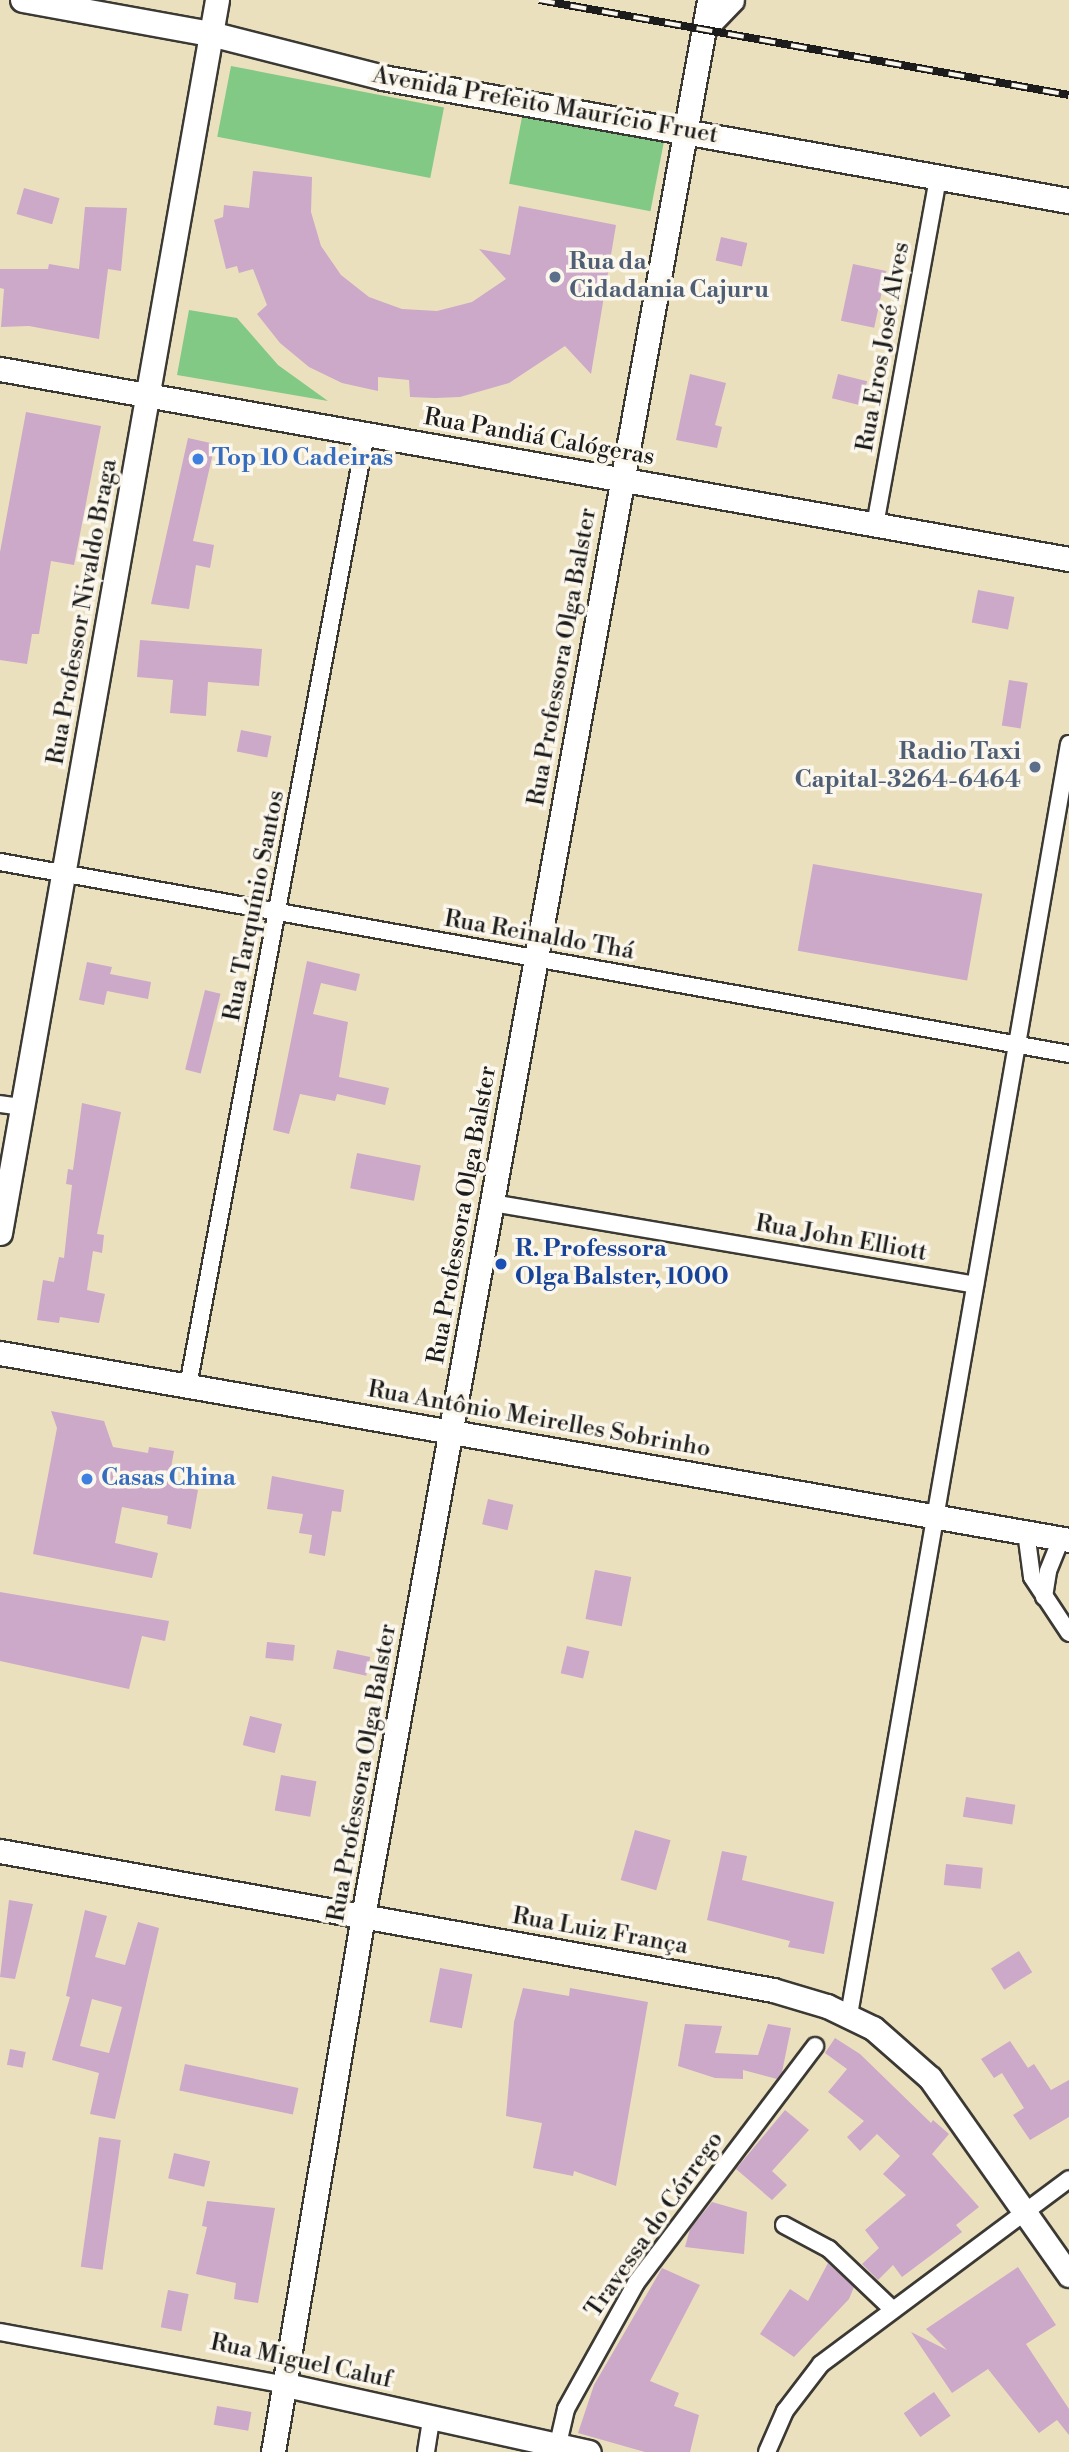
<!DOCTYPE html>
<meta charset="utf-8">
<style>
body{margin:0}
#map{position:relative;width:1069px;height:2452px;overflow:hidden;background:#ebe0be;font-family:"Libre Bodoni",serif}
div>[style]{position:absolute}
.green>*{inset:0;background:#82c985;transform-origin:0 0}
.building>*{inset:0;background:#cca8c9;transform-origin:0 0}
.roads{filter:drop-shadow(2px 0 #3b3934) drop-shadow(-2px 0 #3b3934) drop-shadow(0 2px #3b3934) drop-shadow(0 -2px #3b3934)}
.street>*{height:16px;margin:-8px;padding:0 8px;transform-origin:8px;border-radius:8px;background:#fff}
.secondary>*{height:23px;margin:-11.5px;padding:0 11.5px;transform-origin:11.5px;border-radius:11.5px;background:#fff}
.primary>*{height:24px;margin:-12px;padding:0 12px;transform-origin:12px;border-radius:12px;background:#fff}
.rail>*{height:8px;margin-top:-4px;transform-origin:0;background:repeating-linear-gradient(90deg,#fbf7ec 0 16px,#1c1c1c 0 32px);box-sizing:border-box;border-block:2px solid #1c1c1c}
.dots>*{width:19px;height:19px;translate:-50% -50%;box-sizing:border-box;border:4px solid #fbf7ec;border-radius:50%}
span{translate:-50% -50%;white-space:nowrap;text-align:center;line-height:1.15;-webkit-text-stroke:7px #fbf7ec;paint-order:stroke}
.street-label{font-size:24px;color:#1c1c1c}
.service-label{font-size:24px;color:#4e5e75;font-weight:700}
.left{translate:0 -50%;text-align:left}
.right{translate:-100% -50%;text-align:right}
.shop-label{font-size:24px;color:#366cbe;font-weight:700}
.transit-label{font-size:24px;color:#164399;font-weight:700}
</style>
<div id="map">
<div class="green">
<i style="left:231px;top:66px;width:217px;height:72px;rotate:11deg"></i>
<i style="left:523px;top:112px;width:144px;height:73px;rotate:11deg"></i>
<i style="clip-path:polygon(189px 310px,237px 318px,278px 365px,328px 401px,177px 375px)"></i>
</div>
<div class="building">
<i style="clip-path:polygon(253px 171px,312px 177px,311px 212px,321px 246px,341px 275px,369px 297px,402px 309px,437px 311px,472px 302px,506px 279px,479px 249px,510px 255px,519px 206px,616px 225px,591px 374px,565px 346px,509px 383px,460px 397px,435px 398px,410px 397px,409px 380px,378px 377px,378px 391px,342px 383px,309px 367px,280px 343px,257px 314px,267px 305px,253px 269px,239px 273px,237px 266px,226px 269px,214px 220px,223px 217px,224px 205px,249px 208px)"></i>
<i style="left:24px;top:188px;width:37px;height:27px;rotate:16deg"></i>
<i style="clip-path:polygon(85px 207px,127px 208px,121px 271px,108px 269px,99px 339px,29px 326px,1px 327px,4px 289px,0 288px,0 269px,48px 269px,49px 264px,79px 269px)"></i>
<i style="left:721px;top:237px;width:27px;height:24px;rotate:13deg"></i>
<i style="left:853px;top:264px;width:34px;height:58px;rotate:12deg"></i>
<i style="clip-path:polygon(690px 374px,726px 383px,715px 425px,722px 427px,717px 448px,676px 440px)"></i>
<i style="left:838px;top:374px;width:30px;height:25px;rotate:14deg"></i>
<i style="clip-path:polygon(26px 412px,101px 426px,74px 565px,51px 561px,39px 634px,32px 634px,27px 664px,0 660px,0 552px)"></i>
<i style="clip-path:polygon(188px 438px,215px 444px,193px 541px,214px 545px,210px 568px,196px 565px,189px 609px,151px 604px)"></i>
<i style="left:978px;top:590px;width:37px;height:33px;rotate:11deg"></i>
<i style="clip-path:polygon(140px 640px,262px 649px,259px 686px,208px 682px,206px 716px,170px 713px,173px 680px,137px 677px)"></i>
<i style="left:1009px;top:680px;width:19px;height:46px;rotate:9deg"></i>
<i style="left:241px;top:730px;width:31px;height:22px;rotate:11deg"></i>
<i style="left:813px;top:864px;width:172px;height:88px;rotate:10deg"></i>
<i style="clip-path:polygon(307px 961px,360px 974px,356px 991px,321px 983px,313px 1014px,348px 1022px,339px 1077px,389px 1088px,385px 1105px,337px 1094px,335px 1101px,300px 1094px,289px 1134px,273px 1130px)"></i>
<i style="clip-path:polygon(87px 962px,112px 967px,110px 974px,151px 982px,148px 999px,107px 991px,104px 1005px,79px 1000px)"></i>
<i style="left:205px;top:990px;width:16px;height:82px;rotate:14deg"></i>
<i style="clip-path:polygon(82px 1103px,121px 1112px,97px 1234px,104px 1235px,102px 1253px,93px 1251px,87px 1290px,105px 1294px,99px 1323px,60px 1317px,59px 1323px,37px 1320px,43px 1280px,54px 1282px,59px 1257px,64px 1258px,72px 1185px,66px 1184px,68px 1169px,73px 1170px)"></i>
<i style="left:357px;top:1153px;width:65px;height:36px;rotate:11deg"></i>
<i style="clip-path:polygon(51px 1411px,104px 1421px,113px 1447px,148px 1453px,149px 1447px,174px 1451px,168px 1484px,198px 1490px,191px 1529px,167px 1524px,168px 1516px,122px 1507px,115px 1543px,158px 1553px,152px 1578px,33px 1554px,57px 1428px)"></i>
<i style="clip-path:polygon(272px 1476px,344px 1490px,341px 1512px,332px 1511px,325px 1556px,309px 1553px,312px 1535px,299px 1533px,303px 1514px,267px 1509px)"></i>
<i style="left:488px;top:1499px;width:26px;height:26px;rotate:13deg"></i>
<i style="left:595px;top:1570px;width:37px;height:50px;rotate:11deg"></i>
<i style="clip-path:polygon(0 1592px,169px 1621px,165px 1641px,142px 1636px,129px 1689px,0 1661px)"></i>
<i style="left:267px;top:1642px;width:28px;height:16px;rotate:6deg"></i>
<i style="left:567px;top:1646px;width:23px;height:28px;rotate:13deg"></i>
<i style="left:337px;top:1650px;width:34px;height:19px;rotate:12deg"></i>
<i style="left:250px;top:1716px;width:33px;height:30px;rotate:14deg"></i>
<i style="left:281px;top:1775px;width:36px;height:36px;rotate:10deg"></i>
<i style="left:966px;top:1797px;width:50px;height:20px;rotate:9deg"></i>
<i style="left:635px;top:1830px;width:37px;height:52px;rotate:16deg"></i>
<i style="clip-path:polygon(722px 1851px,747px 1856px,742px 1880px,834px 1902px,824px 1954px,788px 1947px,790px 1941px,707px 1920px)"></i>
<i style="left:946px;top:1864px;width:37px;height:21px;rotate:6deg"></i>
<i style="clip-path:polygon(9px 1900px,33px 1904px,15px 1979px,0 1977px)"></i>
<i style="clip-path:polygon(evenodd,85px 1910px,107px 1916px,95px 1957px,125px 1965px,138px 1922px,159px 1928px,115px 2119px,90px 2114px,99px 2073px,52px 2060px,70px 1997px,66px 1996px,85px 1910px,92px 1999px,122px 2007px,109px 2053px,80px 2046px,92px 1999px)"></i>
<i style="left:1019px;top:1951px;width:25px;height:33px;rotate:58deg"></i>
<i style="left:440px;top:1968px;width:33px;height:55px;rotate:11deg"></i>
<i style="clip-path:polygon(523px 1988px,569px 1996px,570px 1988px,648px 2002px,616px 2186px,574px 2171px,573px 2176px,533px 2168px,542px 2123px,506px 2116px,514px 2022px)"></i>
<i style="clip-path:polygon(685px 2024px,722px 2026px,715px 2053px,758px 2055px,768px 2024px,791px 2028px,782px 2072px,777px 2079px,743px 2070px,743px 2079px,715px 2078px,678px 2066px)"></i>
<i style="clip-path:polygon(835px 2038px,860px 2054px,931px 2123px,933px 2120px,949px 2134px,932px 2154px,979px 2207px,956px 2225px,962px 2232px,902px 2277px,893px 2265px,878px 2280px,862px 2264px,879px 2248px,865px 2230px,906px 2195px,883px 2174px,900px 2156px,877px 2134px,860px 2151px,847px 2137px,864px 2121px,828px 2092px,847px 2069px,825px 2053px)"></i>
<i style="clip-path:polygon(1010px 2041px,1028px 2068px,1034px 2064px,1051px 2090px,1069px 2080px,1069px 2117px,1030px 2140px,1013px 2115px,1024px 2108px,1002px 2073px,994px 2078px,981px 2059px)"></i>
<i style="left:10px;top:2049px;width:16px;height:16px;rotate:11deg"></i>
<i style="left:185px;top:2064px;width:116px;height:27px;rotate:12deg"></i>
<i style="clip-path:polygon(785px 2110px,809px 2130px,772px 2171px,787px 2185px,772px 2200px,736px 2169px)"></i>
<i style="left:99px;top:2137px;width:22px;height:131px;rotate:8deg"></i>
<i style="left:174px;top:2153px;width:37px;height:26px;rotate:13deg"></i>
<i style="clip-path:polygon(207px 2201px,275px 2208px,258px 2303px,234px 2299px,236px 2283px,196px 2274px,207px 2227px,202px 2226px)"></i>
<i style="clip-path:polygon(712px 2202px,747px 2212px,744px 2254px,685px 2247px,690px 2229px)"></i>
<i style="clip-path:polygon(828px 2263px,854px 2287px,849px 2299px,794px 2357px,760px 2334px,790px 2289px,808px 2301px)"></i>
<i style="clip-path:polygon(1018px 2267px,1056px 2325px,1026px 2344px,1069px 2409px,1069px 2435px,1057px 2420px,1039px 2433px,988px 2369px,952px 2393px,911px 2332px,947px 2350px,926px 2329px)"></i>
<i style="clip-path:polygon(662px 2268px,700px 2285px,650px 2381px,679px 2393px,674px 2406px,699px 2415px,690px 2452px,645px 2452px,578px 2433px,594px 2385px)"></i>
<i style="left:168px;top:2290px;width:21px;height:38px;rotate:11deg"></i>
<i style="left:934px;top:2392px;width:29px;height:37px;rotate:55deg"></i>
<i style="left:217px;top:2406px;width:35px;height:19px;rotate:10deg"></i>
</div>
<div class="roads">
<div class="street">
<i style="left:875px;top:525px;width:354px;rotate:-79.7deg"></i>
<i style="left:0;top:862px;width:1086px;rotate:10.18deg"></i>
<i style="left:0;top:1104px;width:22px;rotate:8deg"></i>
<i style="left:492px;top:1203px;width:490px;rotate:9.6deg"></i>
<i style="left:188px;top:1386px;width:968px;rotate:-79.41deg"></i>
<i style="left:1026px;top:1532px;width:45px;rotate:82.4deg"></i>
<i style="left:1032px;top:1577px;width:67px;rotate:56.5deg"></i>
<i style="left:1044px;top:1597px;width:26px;rotate:-81deg"></i>
<i style="left:1048px;top:1571px;width:35px;rotate:-68deg"></i>
<i style="left:849px;top:2015px;width:1290px;rotate:-80.18deg"></i>
<i style="left:784px;top:2225px;width:51px;rotate:28.1deg"></i>
<i style="left:829px;top:2249px;width:86px;rotate:43.6deg"></i>
<i style="left:0;top:2332px;width:291px;rotate:10.5deg"></i>
<i style="left:558px;top:2444px;width:36px;rotate:-77deg"></i>
<i style="left:566px;top:2409px;width:144px;rotate:-60.9deg"></i>
<i style="left:636px;top:2283px;width:297px;rotate:-52.9deg"></i>
<i style="left:426px;top:2452px;width:36px;rotate:-81deg"></i>
<i style="left:767px;top:2452px;width:45px;rotate:-66.3deg"></i>
<i style="left:785px;top:2411px;width:59px;rotate:-52.5deg"></i>
<i style="left:821px;top:2364px;width:309px;rotate:-36.7deg"></i>
</div>
<div class="secondary">
<i style="left:704px;top:29px;width:40px;rotate:-46deg"></i>
<i style="left:0;top:369px;width:1086px;rotate:10.08deg"></i>
<i style="left:0;top:1233px;width:1252px;rotate:-80.02deg"></i>
<i style="left:0;top:1353px;width:1085px;rotate:9.92deg"></i>
<i style="left:0;top:1851px;width:785px;rotate:10.19deg"></i>
<i style="left:773px;top:1990px;width:56px;rotate:16.5deg"></i>
<i style="left:827px;top:2006px;width:51px;rotate:25.6deg"></i>
<i style="left:873px;top:2028px;width:76px;rotate:41.3deg"></i>
<i style="left:930px;top:2078px;width:241px;rotate:54.8deg"></i>
<i style="left:286px;top:2385px;width:310px;rotate:12.5deg"></i>
<i style="left:273px;top:2452px;width:544px;rotate:-80.47deg"></i>
<i style="left:363px;top:1916px;width:1947px;rotate:-79.76deg"></i>
</div>
<div class="primary">
<i style="left:23px;top:0;width:191px;rotate:10.3deg"></i>
<i style="left:211px;top:34px;width:178px;rotate:14.3deg"></i>
<i style="left:383px;top:78px;width:697px;rotate:10.17deg"></i>
</div>
</div>
<div class="rail">
<i style="left:539px;top:0;width:538px;rotate:10.16deg"></i>
</div>
<div class="dots">
<i style="left:555px;top:277px;background:#5c6f8a"></i>
<i style="left:198px;top:459px;background:#3f7fe0"></i>
<i style="left:1035px;top:767px;background:#5c6f8a"></i>
<i style="left:501px;top:1264px;background:#1a4fb4"></i>
<i style="left:87px;top:1479px;background:#3f7fe0"></i>
</div>
<div class="street-label">
<span style="left:545px;top:106px;rotate:10deg">Avenida Prefeito Maurício Fruet</span>
<span style="left:884px;top:347px;rotate:-80deg">Rua Eros José Alves</span>
<span style="left:539px;top:438px;rotate:10deg">Rua Pandiá Calógeras</span>
<span style="left:83px;top:612px;rotate:-80deg">Rua Professor Nivaldo Braga</span>
<span style="left:563px;top:657px;rotate:-80deg">Rua Professora Olga Balster</span>
<span style="left:255px;top:906px;rotate:-79deg">Rua Tarquínio Santos</span>
<span style="left:539px;top:936px;rotate:10deg">Rua Reinaldo Thá</span>
<span style="left:463px;top:1215px;rotate:-80deg">Rua Professora Olga Balster</span>
<span style="left:841px;top:1239px;rotate:10deg">Rua John Elliott</span>
<span style="left:539px;top:1420px;rotate:10deg">Rua Antônio Meirelles Sobrinho</span>
<span style="left:363px;top:1773px;rotate:-80deg">Rua Professora Olga Balster</span>
<span style="left:600px;top:1932px;rotate:10deg">Rua Luiz França</span>
<span style="left:655px;top:2225px;rotate:-55deg">Travessa do Córrego</span>
<span style="left:301px;top:2362px;rotate:12deg">Rua Miguel Caluf</span>
</div>
<div class="service-label">
<span class="left" style="left:569px;top:277px">Rua da<br>Cidadania Cajuru</span>
<span class="right" style="left:1021px;top:767px">Radio Taxi<br>Capital-3264-6464</span>
</div>
<div class="shop-label">
<span class="left" style="left:212px;top:459px">Top 10 Cadeiras</span>
<span class="left" style="left:101px;top:1479px">Casas China</span>
</div>
<div class="transit-label">
<span class="left" style="left:515px;top:1264px">R. Professora<br>Olga Balster, 1000</span>
</div>
</div>
